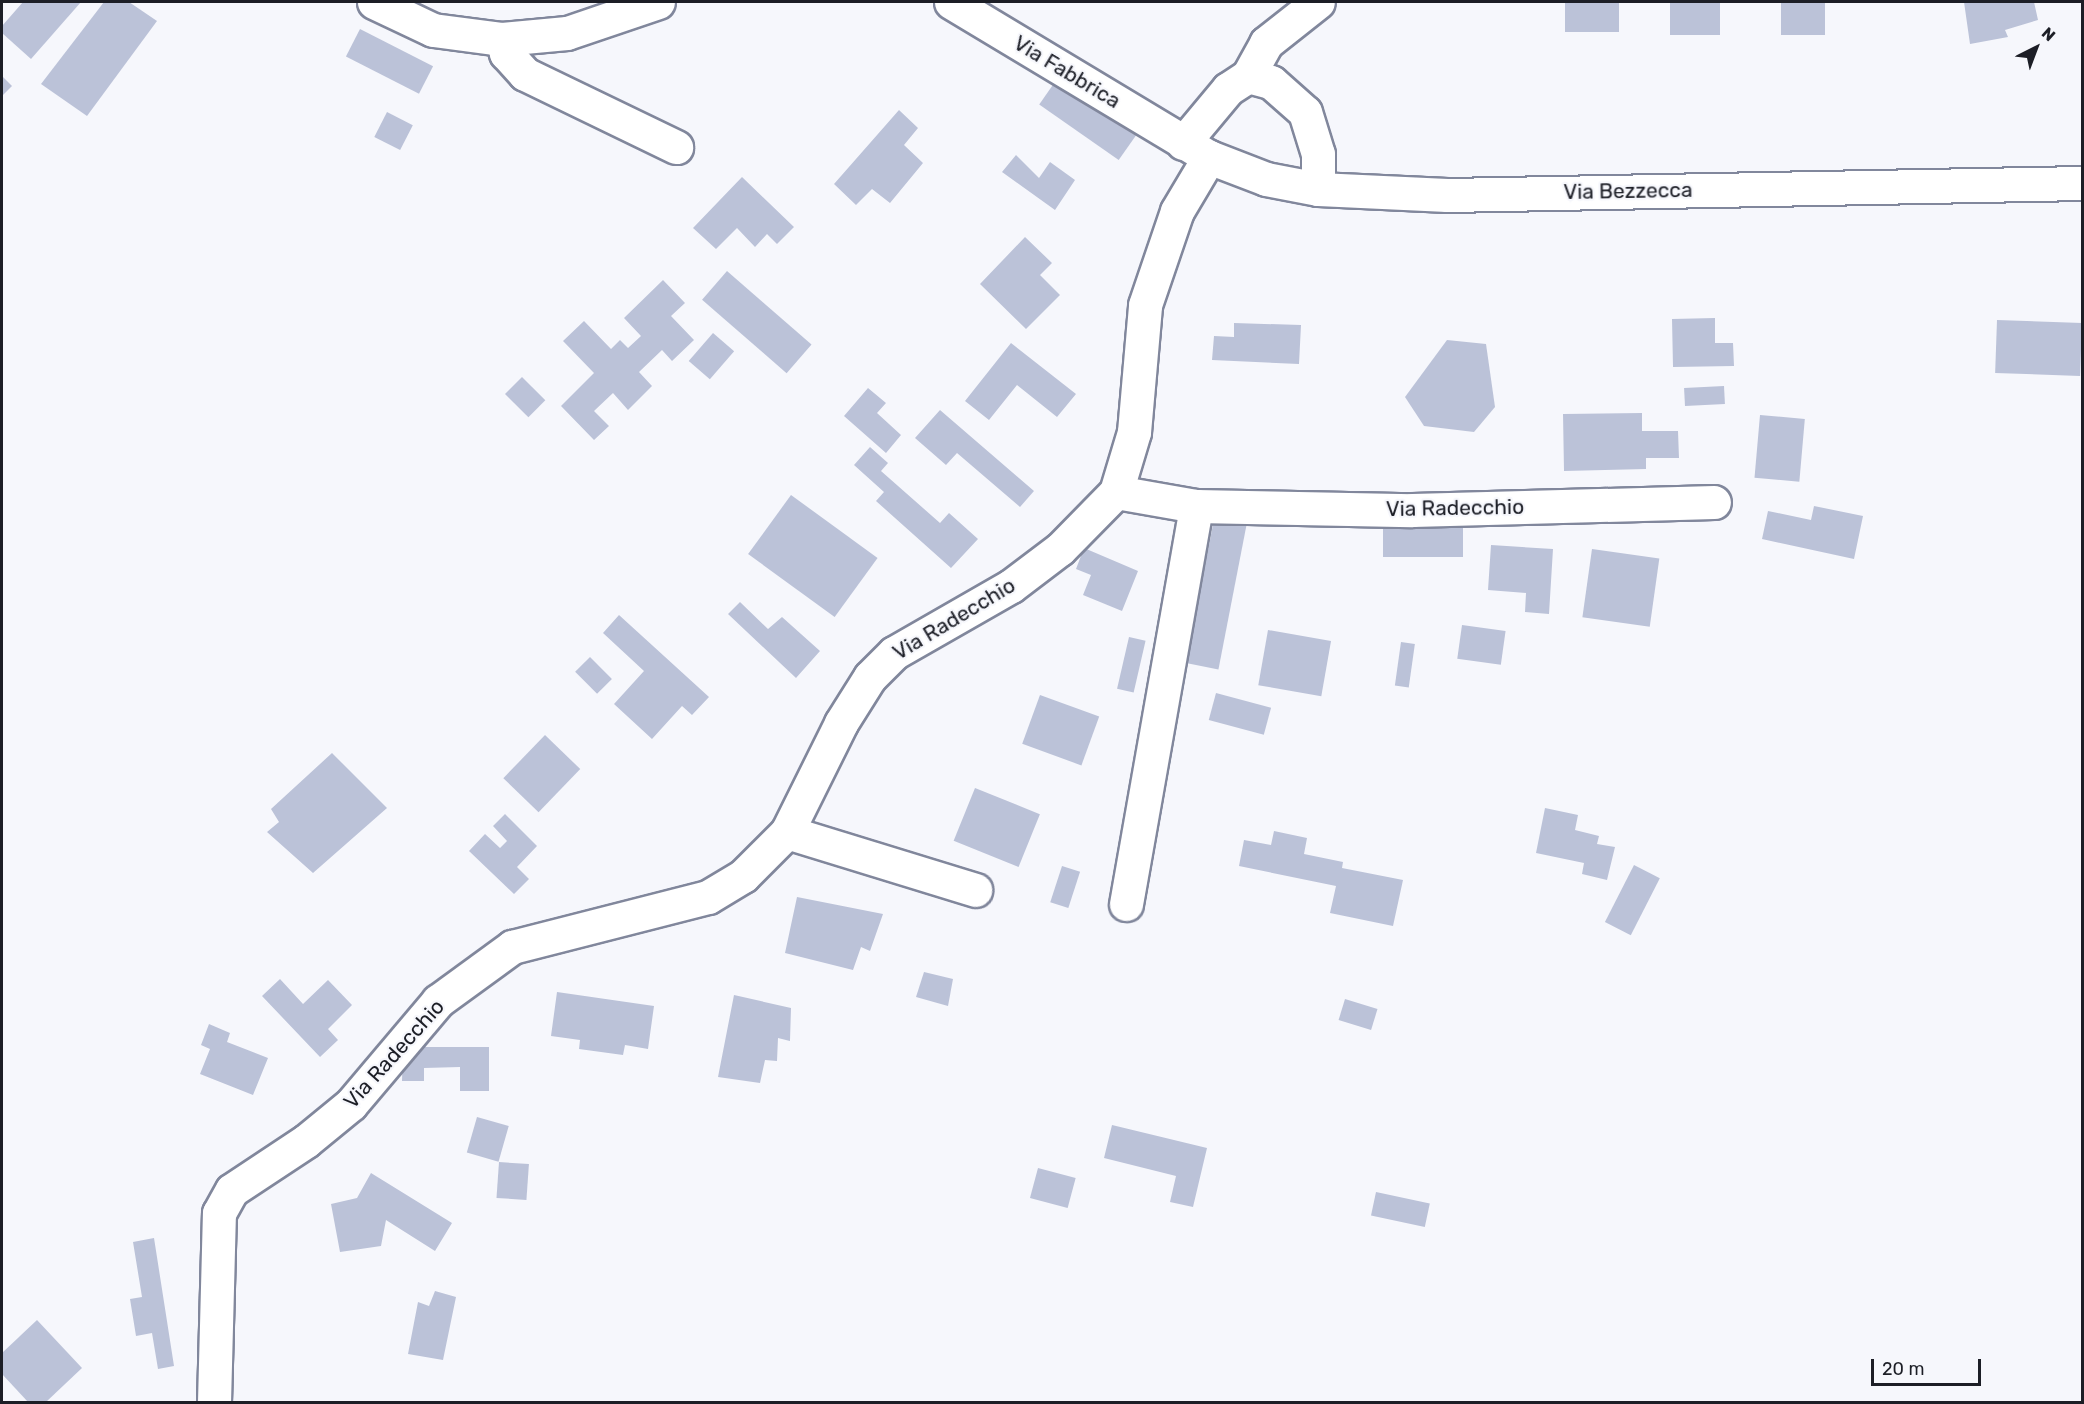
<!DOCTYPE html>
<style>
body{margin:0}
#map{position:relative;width:2084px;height:1404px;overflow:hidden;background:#f6f7fc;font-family:Rubik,sans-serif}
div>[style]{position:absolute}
.building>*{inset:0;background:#bbc2d8;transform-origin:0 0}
.roads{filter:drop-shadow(2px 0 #81879c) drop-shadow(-2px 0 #81879c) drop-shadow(0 2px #81879c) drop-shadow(0 -2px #81879c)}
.minor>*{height:33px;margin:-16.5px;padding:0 16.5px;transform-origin:16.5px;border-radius:16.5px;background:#fff}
span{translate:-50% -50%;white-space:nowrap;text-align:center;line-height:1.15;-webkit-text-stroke:4.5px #f6f7fc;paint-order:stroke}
.street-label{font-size:21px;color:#1c1e26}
.frame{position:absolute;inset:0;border:3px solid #1c1e26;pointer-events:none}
.north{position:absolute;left:2006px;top:18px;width:60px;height:60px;-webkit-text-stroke:4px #f6f7fc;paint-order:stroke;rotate:42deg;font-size:16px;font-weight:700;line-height:24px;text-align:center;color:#1c1e26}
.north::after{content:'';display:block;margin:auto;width:21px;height:27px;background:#1c1e26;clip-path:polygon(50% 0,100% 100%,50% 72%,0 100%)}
.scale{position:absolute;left:1871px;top:1359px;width:110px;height:27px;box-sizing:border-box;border:3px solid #1c1e26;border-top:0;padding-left:8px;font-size:18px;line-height:21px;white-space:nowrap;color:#1c1e26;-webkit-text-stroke:4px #f6f7fc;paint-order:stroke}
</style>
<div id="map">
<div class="building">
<i style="clip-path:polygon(23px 2px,81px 2px,31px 59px,2px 33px,2px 26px)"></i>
<i style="clip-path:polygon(104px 2px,129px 2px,157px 21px,87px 116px,41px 84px)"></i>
<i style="left:1565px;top:2px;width:54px;height:30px"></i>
<i style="left:1670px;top:2px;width:50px;height:33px"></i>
<i style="left:1781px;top:2px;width:44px;height:33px"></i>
<i style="clip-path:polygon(1964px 2px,2034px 2px,2038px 20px,2005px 30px,2008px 37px,1970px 44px)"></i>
<i style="left:360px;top:29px;width:82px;height:31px;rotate:27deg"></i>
<i style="clip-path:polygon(2px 76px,12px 86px,2px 96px)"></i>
<i style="left:1057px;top:79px;width:97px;height:31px;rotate:35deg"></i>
<i style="clip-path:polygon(899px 110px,918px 128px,904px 145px,923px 163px,890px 203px,872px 189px,856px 205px,834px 184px)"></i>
<i style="left:387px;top:112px;width:29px;height:28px;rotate:27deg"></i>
<i style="clip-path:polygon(1016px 155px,1039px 178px,1050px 162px,1075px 180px,1055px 210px,1002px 172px)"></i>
<i style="clip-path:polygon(742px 177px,794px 227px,777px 244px,767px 234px,755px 247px,737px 228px,716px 249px,693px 228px)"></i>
<i style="clip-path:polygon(1025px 237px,1052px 263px,1040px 275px,1060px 295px,1026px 329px,980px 284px)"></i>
<i style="left:727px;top:271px;width:112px;height:38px;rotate:41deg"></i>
<i style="clip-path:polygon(663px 280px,685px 303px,671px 316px,694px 340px,672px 361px,662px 350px,639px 372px,652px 386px,628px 410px,613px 393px,594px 411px,609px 426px,594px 440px,561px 406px,594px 373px,563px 341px,584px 321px,611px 349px,620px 340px,628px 348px,641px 336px,624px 318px)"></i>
<i style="clip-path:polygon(1715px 318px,1715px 343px,1733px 343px,1734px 366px,1673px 367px,1672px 319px)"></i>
<i style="left:1997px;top:320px;width:85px;height:53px;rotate:2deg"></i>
<i style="clip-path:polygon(1234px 323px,1301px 325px,1299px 364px,1212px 360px,1214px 336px,1234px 337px)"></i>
<i style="left:713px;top:333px;width:28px;height:37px;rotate:41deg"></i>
<i style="clip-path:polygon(1447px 340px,1486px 344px,1495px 407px,1474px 432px,1424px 426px,1405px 397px)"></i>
<i style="clip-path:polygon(1011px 343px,1076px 394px,1057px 417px,1017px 385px,989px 420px,965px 401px)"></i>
<i style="left:522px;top:377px;width:33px;height:24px;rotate:45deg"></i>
<i style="left:1724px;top:386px;width:18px;height:40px;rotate:87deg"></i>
<i style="clip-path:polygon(868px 388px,886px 403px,877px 413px,901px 435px,886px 453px,844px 416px)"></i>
<i style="clip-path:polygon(940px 410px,1034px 491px,1020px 507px,957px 453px,946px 465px,915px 438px)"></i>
<i style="clip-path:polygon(1642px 413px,1642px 431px,1678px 431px,1679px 458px,1646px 458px,1646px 469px,1564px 471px,1563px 414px)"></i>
<i style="left:1760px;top:415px;width:45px;height:63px;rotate:5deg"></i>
<i style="clip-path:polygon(870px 447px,888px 463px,881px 471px,940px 523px,949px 513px,978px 539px,951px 568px,876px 501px,884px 492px,854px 465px)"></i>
<i style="left:791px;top:495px;width:107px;height:73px;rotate:36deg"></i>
<i style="clip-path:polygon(1814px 506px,1863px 516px,1854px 559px,1762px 539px,1768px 511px,1811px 520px)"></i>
<i style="left:1216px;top:509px;width:33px;height:157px;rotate:11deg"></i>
<i style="left:1383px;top:527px;width:80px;height:30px"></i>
<i style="clip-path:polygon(1491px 545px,1553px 549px,1549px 614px,1525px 612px,1526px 593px,1488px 590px)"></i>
<i style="clip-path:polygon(1084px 548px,1138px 571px,1122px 611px,1083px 595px,1091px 575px,1076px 569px)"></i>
<i style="left:1592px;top:549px;width:68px;height:69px;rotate:8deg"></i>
<i style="clip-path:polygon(740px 602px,768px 629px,782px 617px,820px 651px,796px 678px,728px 614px)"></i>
<i style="clip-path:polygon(619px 615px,709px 697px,692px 715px,682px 706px,652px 739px,614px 704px,644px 671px,603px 633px)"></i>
<i style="left:1462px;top:625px;width:44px;height:34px;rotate:8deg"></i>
<i style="left:1268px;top:630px;width:64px;height:56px;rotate:10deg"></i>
<i style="left:1129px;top:637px;width:17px;height:53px;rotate:13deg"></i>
<i style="left:1401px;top:642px;width:14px;height:44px;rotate:8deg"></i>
<i style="left:590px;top:657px;width:31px;height:21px;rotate:45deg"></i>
<i style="left:1216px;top:693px;width:57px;height:28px;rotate:15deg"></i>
<i style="left:1040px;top:695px;width:63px;height:52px;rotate:20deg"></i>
<i style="left:545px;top:735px;width:49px;height:60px;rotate:44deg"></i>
<i style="clip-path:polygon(332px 753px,387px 808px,313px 873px,267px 832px,279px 822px,271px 809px)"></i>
<i style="left:975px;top:788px;width:70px;height:57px;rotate:22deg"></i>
<i style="clip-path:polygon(1545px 808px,1578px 815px,1575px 830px,1599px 836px,1597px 844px,1615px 847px,1607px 880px,1582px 874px,1584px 863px,1536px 853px)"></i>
<i style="clip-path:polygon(505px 814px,537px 846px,517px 867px,529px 879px,514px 894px,469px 851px,485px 834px,500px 848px,507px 841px,493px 826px)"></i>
<i style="clip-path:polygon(1274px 831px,1307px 838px,1304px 854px,1343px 862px,1342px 868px,1403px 880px,1393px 926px,1330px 913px,1336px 886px,1239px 866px,1244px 840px,1271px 845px)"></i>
<i style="left:1634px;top:865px;width:29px;height:64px;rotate:27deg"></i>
<i style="left:1062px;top:866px;width:19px;height:38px;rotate:18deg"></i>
<i style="clip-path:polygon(797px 897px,883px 914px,870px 951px,861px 947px,853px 970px,785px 953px)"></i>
<i style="clip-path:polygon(924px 972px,953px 979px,948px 1006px,916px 997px)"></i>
<i style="clip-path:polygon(280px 979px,303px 1004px,328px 980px,352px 1005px,328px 1029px,338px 1040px,320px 1057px,262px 996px)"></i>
<i style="clip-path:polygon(557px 992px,654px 1006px,648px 1049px,625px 1045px,623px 1055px,579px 1049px,580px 1040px,551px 1036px)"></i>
<i style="clip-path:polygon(734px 995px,791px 1008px,790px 1041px,778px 1038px,777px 1061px,765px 1060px,760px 1083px,718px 1077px)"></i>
<i style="left:1345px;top:999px;width:34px;height:22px;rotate:17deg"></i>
<i style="clip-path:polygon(209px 1024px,230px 1033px,227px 1042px,268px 1058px,253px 1095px,200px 1074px,210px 1049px,201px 1045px)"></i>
<i style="clip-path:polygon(403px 1047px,489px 1047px,489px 1091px,460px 1091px,460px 1067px,424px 1068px,424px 1081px,402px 1081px)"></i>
<i style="left:477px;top:1117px;width:33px;height:37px;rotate:16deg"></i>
<i style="clip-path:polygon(1112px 1125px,1207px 1148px,1193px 1207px,1170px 1202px,1176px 1176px,1104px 1158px)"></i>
<i style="left:499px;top:1162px;width:30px;height:36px;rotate:4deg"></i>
<i style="left:1038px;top:1168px;width:39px;height:31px;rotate:15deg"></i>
<i style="clip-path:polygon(371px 1173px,452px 1223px,435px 1251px,386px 1220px,381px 1246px,340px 1252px,331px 1204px,357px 1198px)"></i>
<i style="left:1376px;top:1192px;width:55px;height:24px;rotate:12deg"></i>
<i style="clip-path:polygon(154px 1238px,174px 1366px,158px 1369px,152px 1333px,136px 1336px,130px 1299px,142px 1297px,133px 1242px)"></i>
<i style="clip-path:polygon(435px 1291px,456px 1297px,443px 1360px,408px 1354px,418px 1302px,429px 1306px)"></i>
<i style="clip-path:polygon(37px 1320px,82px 1368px,46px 1402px,28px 1402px,2px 1374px,2px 1353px)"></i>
</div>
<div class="roads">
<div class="minor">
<i style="left:374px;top:2px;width:65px;rotate:25.4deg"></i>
<i style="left:433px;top:30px;width:70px;rotate:7.4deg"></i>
<i style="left:502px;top:39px;width:65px;rotate:-5.3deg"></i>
<i style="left:567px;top:33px;width:96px;rotate:-18.8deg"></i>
<i style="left:951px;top:2px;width:301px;rotate:31deg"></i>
<i style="left:1209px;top:157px;width:61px;rotate:21.1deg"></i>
<i style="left:1266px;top:179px;width:53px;rotate:10.9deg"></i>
<i style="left:1318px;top:189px;width:129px;rotate:2.7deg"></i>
<i style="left:1447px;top:195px;width:635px;rotate:-1.08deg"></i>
<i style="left:502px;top:39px;width:15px;rotate:74deg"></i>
<i style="left:506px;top:53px;width:28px;rotate:48deg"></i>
<i style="left:525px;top:74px;width:168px;rotate:25.8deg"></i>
<i style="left:1248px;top:76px;width:38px;rotate:-61deg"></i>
<i style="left:1266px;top:43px;width:66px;rotate:-38.3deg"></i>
<i style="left:1183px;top:143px;width:70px;rotate:-50.2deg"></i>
<i style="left:1228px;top:89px;width:24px;rotate:-33deg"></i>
<i style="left:1248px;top:76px;width:24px;rotate:15deg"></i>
<i style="left:1271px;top:82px;width:45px;rotate:41.4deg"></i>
<i style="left:1305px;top:112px;width:44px;rotate:72.8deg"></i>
<i style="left:1318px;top:154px;width:35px;rotate:90deg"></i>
<i style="left:1116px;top:492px;width:81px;rotate:9.9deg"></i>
<i style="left:1196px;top:506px;width:216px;rotate:1.1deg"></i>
<i style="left:1412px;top:510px;width:302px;rotate:-1.5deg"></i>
<i style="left:787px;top:832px;width:197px;rotate:17.1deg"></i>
<i style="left:1126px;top:904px;width:404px;rotate:-80deg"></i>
<i style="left:214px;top:1402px;width:189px;rotate:-88.5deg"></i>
<i style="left:219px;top:1213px;width:26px;rotate:-61deg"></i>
<i style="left:232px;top:1190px;width:89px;rotate:-33.5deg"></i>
<i style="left:306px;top:1141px;width:58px;rotate:-39.4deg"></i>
<i style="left:351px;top:1104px;width:135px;rotate:-49.8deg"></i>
<i style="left:438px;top:1001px;width:92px;rotate:-36.1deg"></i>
<i style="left:512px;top:947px;width:202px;rotate:-14.3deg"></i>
<i style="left:708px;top:897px;width:41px;rotate:-31deg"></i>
<i style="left:743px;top:876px;width:62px;rotate:-45deg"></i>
<i style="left:787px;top:832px;width:122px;rotate:-63.6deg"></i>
<i style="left:841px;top:723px;width:54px;rotate:-57.8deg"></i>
<i style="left:870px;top:677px;width:34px;rotate:-45deg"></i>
<i style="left:894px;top:653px;width:135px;rotate:-29.8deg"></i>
<i style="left:1011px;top:586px;width:61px;rotate:-37.1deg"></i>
<i style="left:1060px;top:549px;width:80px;rotate:-45.5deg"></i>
<i style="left:1116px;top:492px;width:63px;rotate:-73.3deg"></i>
<i style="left:1134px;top:432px;width:127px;rotate:-85deg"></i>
<i style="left:1145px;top:305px;width:99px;rotate:-71.2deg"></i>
<i style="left:1177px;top:211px;width:63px;rotate:-59.3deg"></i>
</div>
</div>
<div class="street-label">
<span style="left:1067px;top:72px;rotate:31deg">Via Fabbrica</span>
<span style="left:1628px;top:191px;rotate:-1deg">Via Bezzecca</span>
<span style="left:1455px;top:508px;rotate:-1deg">Via Radecchio</span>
<span style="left:954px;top:619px;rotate:-31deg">Via Radecchio</span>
<span style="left:394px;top:1054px;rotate:-48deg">Via Radecchio</span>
</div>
<div class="frame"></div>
<div class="north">N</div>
<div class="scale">20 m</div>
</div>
